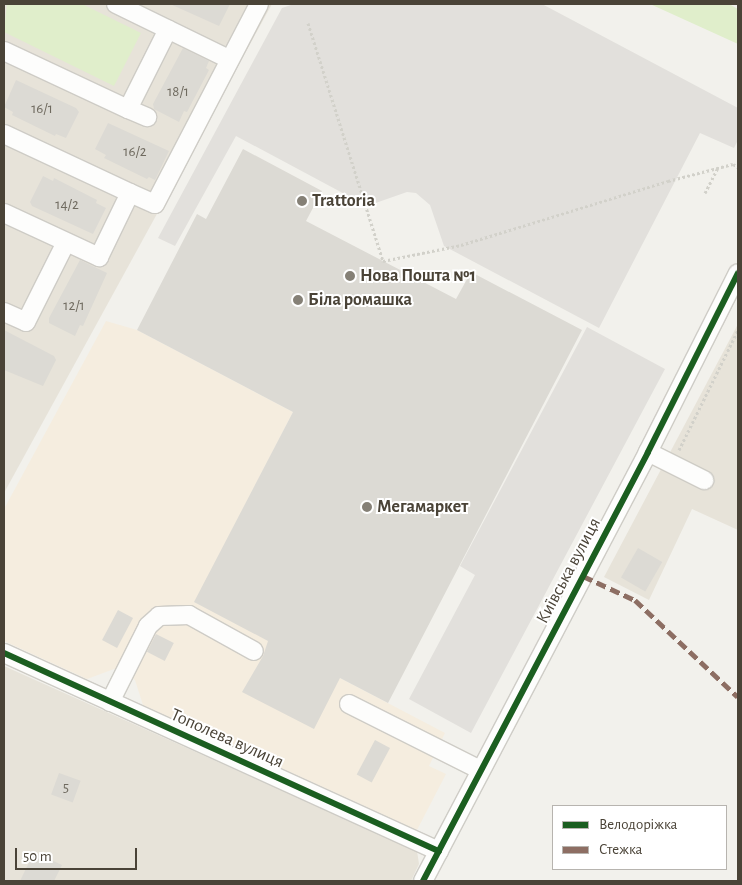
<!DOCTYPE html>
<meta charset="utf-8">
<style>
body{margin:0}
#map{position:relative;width:742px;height:885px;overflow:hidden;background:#f2f1ec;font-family:"Alegreya Sans",sans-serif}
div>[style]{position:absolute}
.residential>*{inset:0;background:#e7e3d9}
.commercial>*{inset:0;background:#f5eddf}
.green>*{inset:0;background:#e0eecb}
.parking>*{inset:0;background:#e2e0dc}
.building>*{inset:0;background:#dcdad4;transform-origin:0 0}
.path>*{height:3px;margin-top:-1.5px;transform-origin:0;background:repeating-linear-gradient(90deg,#d2d1ca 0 2.5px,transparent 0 5px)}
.roads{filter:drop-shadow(1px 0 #ceccc6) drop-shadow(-1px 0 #ceccc6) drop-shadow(0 1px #ceccc6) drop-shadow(0 -1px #ceccc6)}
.minor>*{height:18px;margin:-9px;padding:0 9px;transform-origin:9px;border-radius:9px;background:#fdfdfc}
.quiet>*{height:5px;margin-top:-2.5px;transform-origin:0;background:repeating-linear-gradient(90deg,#8d6e63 0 10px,transparent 0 15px)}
.cycleway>*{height:6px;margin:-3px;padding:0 3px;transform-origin:3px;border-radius:3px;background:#1b5e20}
.dots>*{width:14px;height:14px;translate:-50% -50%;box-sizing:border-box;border:2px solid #fff;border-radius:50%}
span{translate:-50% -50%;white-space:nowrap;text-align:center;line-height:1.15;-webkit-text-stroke:4px #fff;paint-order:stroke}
.number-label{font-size:15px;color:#6f6a5f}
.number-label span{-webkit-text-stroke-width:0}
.poi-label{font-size:18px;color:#4a4337;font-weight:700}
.left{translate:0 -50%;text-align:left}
.street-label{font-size:18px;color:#4a4337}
.frame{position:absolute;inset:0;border:5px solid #4a4337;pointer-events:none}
.legend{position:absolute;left:552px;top:805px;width:175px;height:65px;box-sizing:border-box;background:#fff;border:1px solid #b7b4af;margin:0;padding:6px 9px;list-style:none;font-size:15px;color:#4a4337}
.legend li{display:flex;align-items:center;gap:10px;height:25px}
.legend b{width:25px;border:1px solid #b7b4af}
.scale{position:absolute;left:15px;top:848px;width:122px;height:22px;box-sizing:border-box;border:2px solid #4a4337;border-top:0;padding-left:6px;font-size:15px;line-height:18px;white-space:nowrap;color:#4a4337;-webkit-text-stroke:4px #fff;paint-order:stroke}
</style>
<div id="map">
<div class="residential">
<i style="clip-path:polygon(4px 4px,272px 4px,4px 493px)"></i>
<i style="clip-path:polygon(738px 324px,738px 530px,692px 509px,649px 600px,604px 577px)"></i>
<i style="clip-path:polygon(4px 666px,417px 851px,419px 864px,411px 881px,4px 881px)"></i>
</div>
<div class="commercial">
<i style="clip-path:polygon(106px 321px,137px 330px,293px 412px,195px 602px,445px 733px,429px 766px,446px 774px,417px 830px,143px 705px,135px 680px,114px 669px,87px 679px,4px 641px,4px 509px)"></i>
</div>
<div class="green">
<i style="clip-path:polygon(7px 4px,82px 4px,141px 33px,114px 86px,4px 32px)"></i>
<i style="clip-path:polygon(650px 4px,729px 4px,738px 9px,738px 44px)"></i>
</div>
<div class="parking">
<i style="clip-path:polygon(294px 4px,542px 4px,738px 108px,738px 140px,734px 148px,700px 133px,599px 328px,444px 246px,430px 205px,416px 193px,407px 192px,367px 206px,236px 136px,175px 246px,158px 238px,282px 8px)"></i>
<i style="clip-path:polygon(587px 327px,665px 369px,471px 733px,409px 699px,475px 575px,460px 566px)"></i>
</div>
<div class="building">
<i style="clip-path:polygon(170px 4px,230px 4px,219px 26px)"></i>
<i style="clip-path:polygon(183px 48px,209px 61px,206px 68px,209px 70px,187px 112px,184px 111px,179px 122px,154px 109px,153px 104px)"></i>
<i style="clip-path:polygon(16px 80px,76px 108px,79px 112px,66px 138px,56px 134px,55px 136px,12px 115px,13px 112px,4px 107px)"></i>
<i style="clip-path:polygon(108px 123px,169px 151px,155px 180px,149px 177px,147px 179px,104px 158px,106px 155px,95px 149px)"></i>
<i style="clip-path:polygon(243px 149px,322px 191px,306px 221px,456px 299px,471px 272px,582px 330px,388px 703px,340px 678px,314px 729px,242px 692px,263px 656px,268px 641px,194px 602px,293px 412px,137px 330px,197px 214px,206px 219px)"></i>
<i style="clip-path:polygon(43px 176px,53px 181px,54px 178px,97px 200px,96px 203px,106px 208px,93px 234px,32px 206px,30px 202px)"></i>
<i style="clip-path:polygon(80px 260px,107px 273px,83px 326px,80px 325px,75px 336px,49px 323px,49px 318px)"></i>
<i style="clip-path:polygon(4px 330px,54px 356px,56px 360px,43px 386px,4px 370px)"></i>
<i style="left:638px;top:548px;width:28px;height:34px;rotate:30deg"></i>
<i style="left:118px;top:610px;width:17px;height:34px;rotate:28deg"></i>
<i style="left:156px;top:634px;width:20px;height:20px;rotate:27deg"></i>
<i style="left:375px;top:740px;width:17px;height:39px;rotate:28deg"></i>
<i style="left:59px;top:773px;width:23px;height:23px;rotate:20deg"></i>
<i style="clip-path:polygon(34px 852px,62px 865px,54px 881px,20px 881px)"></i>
</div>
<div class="path">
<i style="left:308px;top:23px;width:250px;rotate:72.5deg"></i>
<i style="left:383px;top:261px;width:80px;rotate:-11.6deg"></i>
<i style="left:461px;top:245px;width:217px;rotate:-17.2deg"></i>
<i style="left:668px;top:181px;width:67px;rotate:-14.7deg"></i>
<i style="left:733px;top:164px;width:6px;rotate:31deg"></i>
<i style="left:705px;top:193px;width:28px;rotate:-63deg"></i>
<i style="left:679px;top:450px;width:134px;rotate:-63.8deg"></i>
</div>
<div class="roads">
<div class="minor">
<i style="left:116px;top:4px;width:126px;rotate:26deg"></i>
<i style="left:4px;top:51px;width:137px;rotate:25.1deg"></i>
<i style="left:128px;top:109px;width:89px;rotate:-63.4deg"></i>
<i style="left:128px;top:109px;width:21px;rotate:23deg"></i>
<i style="left:4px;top:134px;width:139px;rotate:25.1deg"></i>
<i style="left:4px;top:213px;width:105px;rotate:24.9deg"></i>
<i style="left:99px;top:257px;width:71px;rotate:-64.2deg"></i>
<i style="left:130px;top:193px;width:27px;rotate:24deg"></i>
<i style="left:155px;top:204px;width:225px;rotate:-62.5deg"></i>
<i style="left:4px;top:312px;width:24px;rotate:24deg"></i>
<i style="left:26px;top:322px;width:89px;rotate:-63.4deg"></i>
<i style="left:648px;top:452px;width:63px;rotate:26.6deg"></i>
<i style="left:4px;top:653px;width:478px;rotate:24.5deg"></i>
<i style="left:110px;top:702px;width:85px;rotate:-63.4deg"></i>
<i style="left:148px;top:626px;width:15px;rotate:-42deg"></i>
<i style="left:159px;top:616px;width:30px;rotate:-2deg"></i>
<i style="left:189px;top:615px;width:74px;rotate:29deg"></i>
<i style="left:349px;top:704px;width:147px;rotate:26.7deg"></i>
<i style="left:423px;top:881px;width:484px;rotate:-62.3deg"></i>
<i style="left:648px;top:452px;width:200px;rotate:-63.3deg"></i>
</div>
</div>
<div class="quiet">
<i style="left:583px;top:576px;width:57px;rotate:24.8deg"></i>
<i style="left:635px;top:600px;width:141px;rotate:43.3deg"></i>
</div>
<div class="cycleway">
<i style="left:4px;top:653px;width:478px;rotate:24.5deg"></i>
<i style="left:423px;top:881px;width:484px;rotate:-62.3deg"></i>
<i style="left:648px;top:452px;width:200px;rotate:-63.3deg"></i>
</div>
<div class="dots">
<i style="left:302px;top:201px;background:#858076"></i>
<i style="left:350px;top:276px;background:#858076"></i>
<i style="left:298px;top:300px;background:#858076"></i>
<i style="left:367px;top:507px;background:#858076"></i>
</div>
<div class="number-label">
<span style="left:178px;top:92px">18/1</span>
<span style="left:42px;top:109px">16/1</span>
<span style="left:135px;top:152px">16/2</span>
<span style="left:67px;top:205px">14/2</span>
<span style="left:74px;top:306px">12/1</span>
<span style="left:66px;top:788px">5</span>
</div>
<div class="poi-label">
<span class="left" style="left:312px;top:201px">Trattoria</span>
<span class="left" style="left:360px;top:276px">Нова Пошта №1</span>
<span class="left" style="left:308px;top:300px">Біла ромашка</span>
<span class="left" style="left:377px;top:507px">Мегамаркет</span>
</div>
<div class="street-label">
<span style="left:569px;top:571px;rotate:-62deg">Київська вулиця</span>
<span style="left:227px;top:739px;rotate:24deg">Тополева вулиця</span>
</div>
<div class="frame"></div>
<ul class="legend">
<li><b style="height:6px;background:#1b5e20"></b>Велодоріжка</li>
<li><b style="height:6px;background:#8d6e63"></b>Стежка</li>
</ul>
<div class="scale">50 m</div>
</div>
